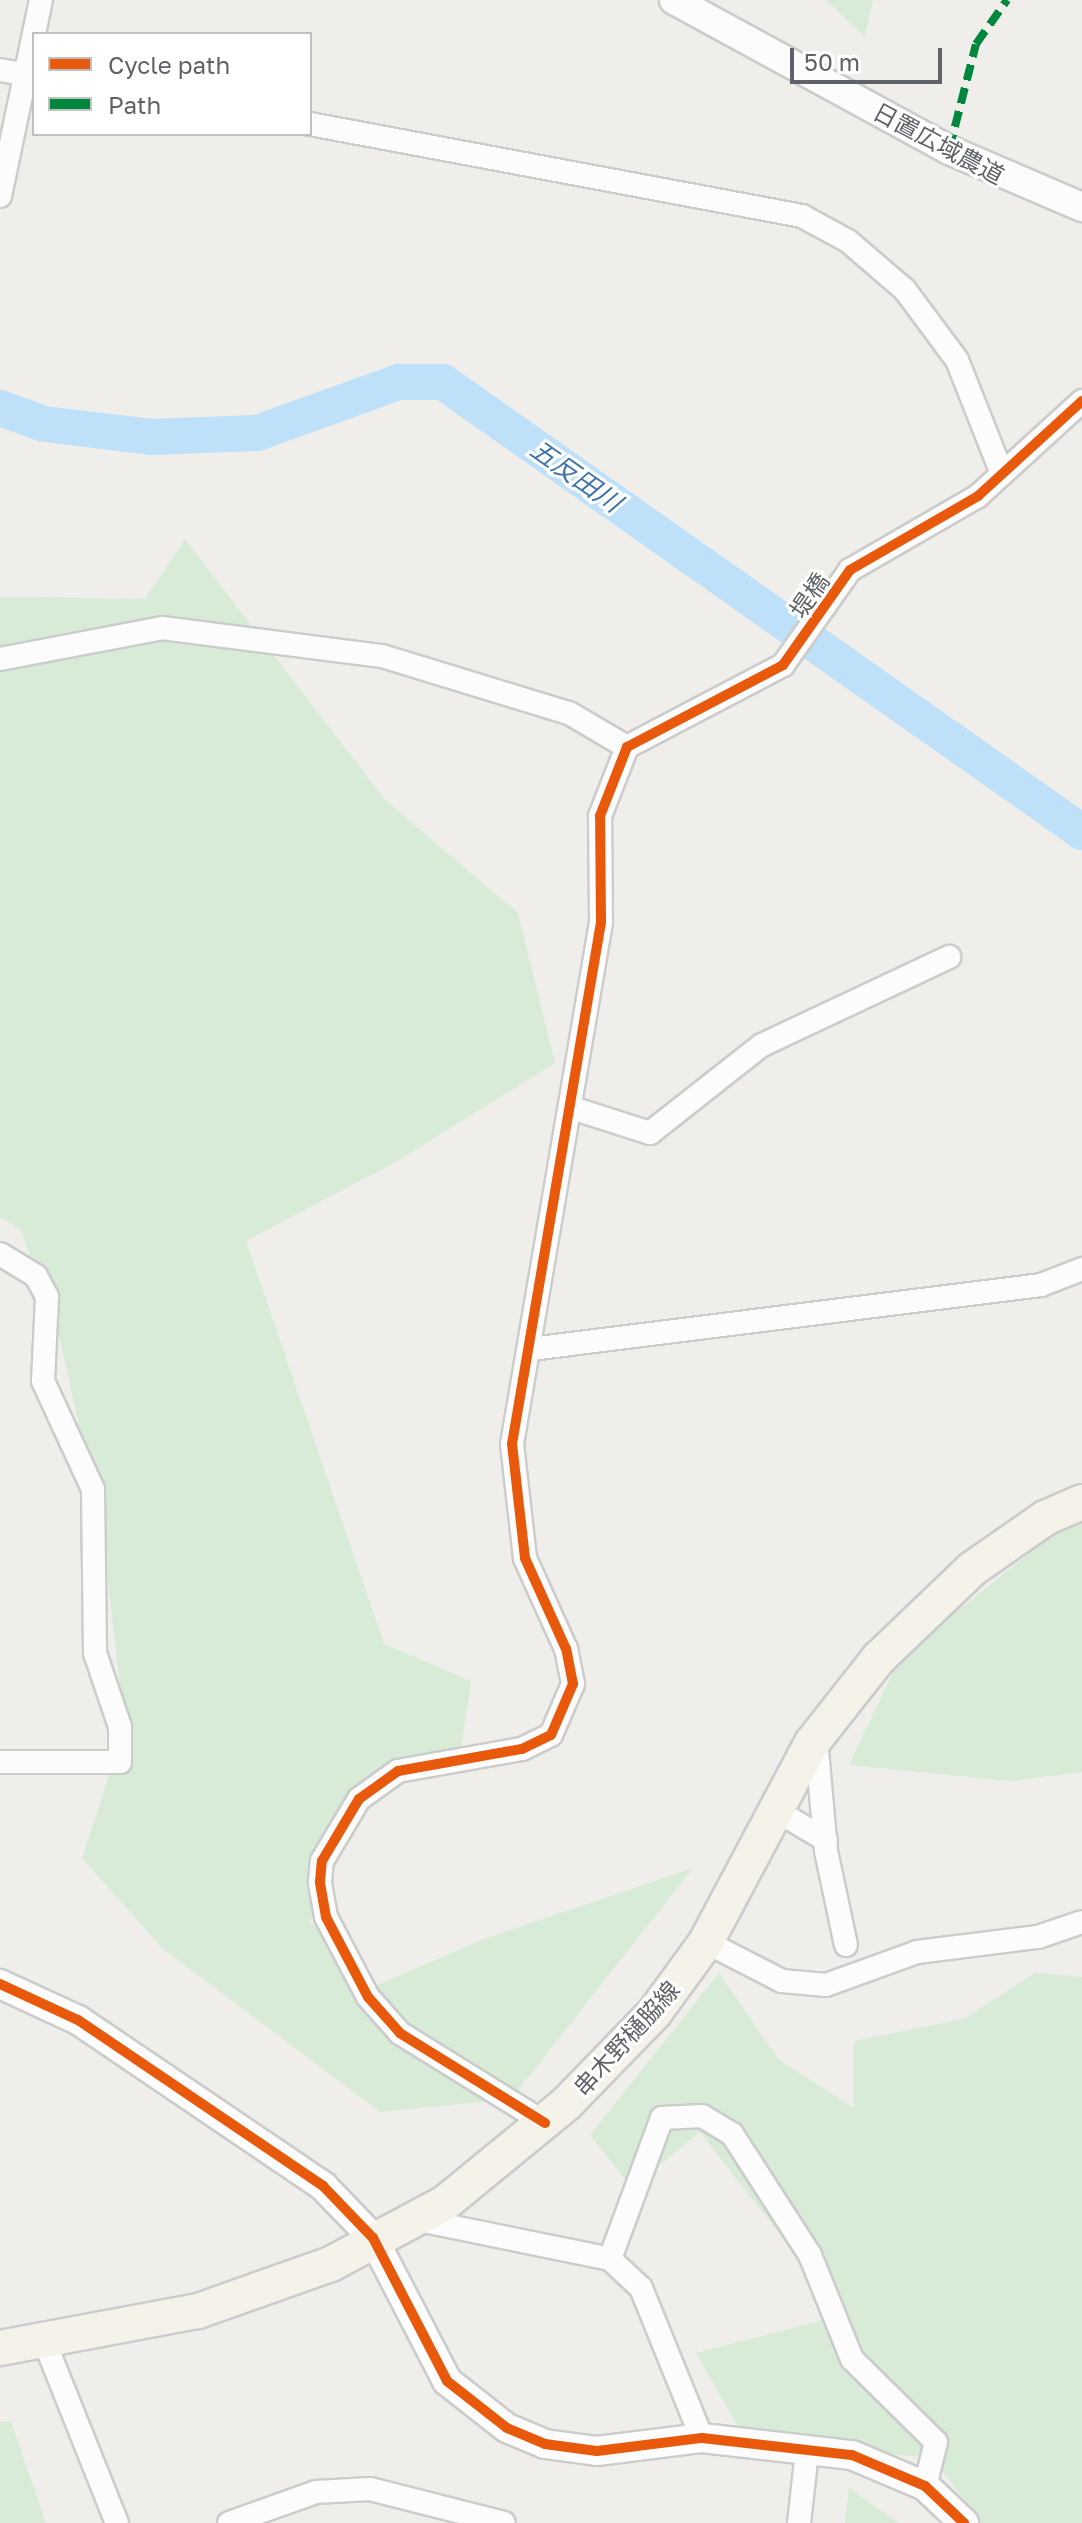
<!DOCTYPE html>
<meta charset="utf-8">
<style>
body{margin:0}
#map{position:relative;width:1082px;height:2523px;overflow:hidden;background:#efeeea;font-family:"Golos Text","Noto Sans JP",sans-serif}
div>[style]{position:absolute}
.green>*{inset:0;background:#d8ebd6}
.river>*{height:36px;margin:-18px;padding:0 18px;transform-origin:18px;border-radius:18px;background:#bfe0f9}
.roads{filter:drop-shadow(2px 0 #cbcccc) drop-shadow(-2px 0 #cbcccc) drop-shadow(0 2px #cbcccc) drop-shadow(0 -2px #cbcccc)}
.minor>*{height:22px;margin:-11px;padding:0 11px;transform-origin:11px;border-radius:11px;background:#fdfcfc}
.tertiary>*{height:28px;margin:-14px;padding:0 14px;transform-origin:14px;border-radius:14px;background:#fdfcfc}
.primary>*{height:34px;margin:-17px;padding:0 17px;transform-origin:17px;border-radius:17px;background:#f4f2e9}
.quiet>*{height:8px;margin-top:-4px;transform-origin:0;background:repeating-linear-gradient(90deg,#00873e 0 16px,transparent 0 24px)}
.cycleway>*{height:10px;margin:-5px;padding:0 5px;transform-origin:5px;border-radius:5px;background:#e8590c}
span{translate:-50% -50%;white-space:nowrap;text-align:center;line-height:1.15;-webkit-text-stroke:6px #fff;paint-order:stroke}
.street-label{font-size:24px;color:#5f6368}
.water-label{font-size:26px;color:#4174aa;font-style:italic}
.legend{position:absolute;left:32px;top:32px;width:280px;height:104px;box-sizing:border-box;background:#fff;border:2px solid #bfc1c3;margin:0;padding:10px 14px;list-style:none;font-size:24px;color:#5f6368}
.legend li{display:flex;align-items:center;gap:16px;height:40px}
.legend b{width:40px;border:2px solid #bfc1c3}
.scale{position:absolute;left:790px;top:48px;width:152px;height:36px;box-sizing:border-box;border:4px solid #5f6368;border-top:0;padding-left:10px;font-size:24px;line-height:28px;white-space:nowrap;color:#5f6368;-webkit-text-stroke:6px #fff;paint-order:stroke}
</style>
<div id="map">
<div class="green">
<i style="clip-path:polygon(826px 0,873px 0,865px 37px)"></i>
<i style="clip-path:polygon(185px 539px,384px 799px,518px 913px,555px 1063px,394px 1163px,246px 1241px,384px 1644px,471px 1681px,461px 1748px,353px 1808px,310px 1922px,377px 1985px,484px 1939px,693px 1868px,511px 2099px,380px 2112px,162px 1948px,82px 1858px,125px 1728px,102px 1531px,61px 1344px,21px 1230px,0 1217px,0 597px,145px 599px)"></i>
<i style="clip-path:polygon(1082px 1521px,1082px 1772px,1009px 1781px,849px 1765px,900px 1657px,1060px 1529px)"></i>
<i style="clip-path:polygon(719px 1973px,779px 2060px,854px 2108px,854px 2041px,964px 2019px,1035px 1973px,1082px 1977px,1082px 2523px,981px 2523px,933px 2458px,745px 2439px,696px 2353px,843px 2315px,700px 2132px,632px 2188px,590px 2135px)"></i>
<i style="clip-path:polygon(0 2422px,11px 2422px,46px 2523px,0 2523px)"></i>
<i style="clip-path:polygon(849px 2488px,899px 2523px,845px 2523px)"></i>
</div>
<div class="river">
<i style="left:0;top:408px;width:47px;rotate:20deg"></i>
<i style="left:44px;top:424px;width:108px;rotate:6.9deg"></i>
<i style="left:151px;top:437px;width:106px;rotate:-2.2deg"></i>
<i style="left:257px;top:433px;width:151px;rotate:-19.8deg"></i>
<i style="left:399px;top:382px;width:44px"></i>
<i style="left:443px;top:382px;width:782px;rotate:35.15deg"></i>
</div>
<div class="roads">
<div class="minor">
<i style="left:0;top:70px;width:35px;rotate:10deg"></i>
<i style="left:310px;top:124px;width:501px;rotate:10.59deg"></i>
<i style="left:802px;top:216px;width:52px;rotate:28.5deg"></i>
<i style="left:848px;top:241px;width:75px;rotate:40.7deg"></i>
<i style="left:905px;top:290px;width:87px;rotate:53.4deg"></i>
<i style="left:957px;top:360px;width:119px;rotate:68.4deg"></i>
<i style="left:0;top:196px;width:200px;rotate:-78.2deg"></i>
<i style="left:0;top:659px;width:165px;rotate:-10.8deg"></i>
<i style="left:162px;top:628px;width:222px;rotate:7.3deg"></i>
<i style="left:382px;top:656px;width:195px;rotate:17deg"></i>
<i style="left:569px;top:713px;width:67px;rotate:30.4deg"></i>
<i style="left:572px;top:1108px;width:82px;rotate:17.8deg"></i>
<i style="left:650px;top:1133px;width:142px;rotate:-38.2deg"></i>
<i style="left:762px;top:1045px;width:207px;rotate:-25.2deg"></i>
<i style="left:0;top:1254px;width:42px;rotate:31.4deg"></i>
<i style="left:36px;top:1276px;width:24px;rotate:62deg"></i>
<i style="left:47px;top:1297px;width:84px;rotate:92.7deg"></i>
<i style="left:43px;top:1381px;width:119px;rotate:65.2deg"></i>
<i style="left:93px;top:1489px;width:164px;rotate:89.3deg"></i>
<i style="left:95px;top:1653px;width:78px;rotate:71.3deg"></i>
<i style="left:120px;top:1727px;width:35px;rotate:90deg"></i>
<i style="left:120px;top:1762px;width:120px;rotate:180deg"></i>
<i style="left:531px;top:1349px;width:514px;rotate:-7.15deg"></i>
<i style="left:1041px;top:1285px;width:44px;rotate:-21.3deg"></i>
<i style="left:816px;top:1739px;width:112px;rotate:84.9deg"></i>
<i style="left:826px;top:1851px;width:96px;rotate:78deg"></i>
<i style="left:777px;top:1811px;width:57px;rotate:30.6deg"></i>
<i style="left:706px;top:1942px;width:85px;rotate:27.2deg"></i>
<i style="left:782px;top:1981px;width:44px;rotate:5.2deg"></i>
<i style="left:826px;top:1985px;width:97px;rotate:-19.9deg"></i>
<i style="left:917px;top:1952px;width:122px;rotate:-7.1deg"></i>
<i style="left:1038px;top:1937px;width:46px;rotate:-18.8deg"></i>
<i style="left:545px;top:2123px;width:171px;rotate:-148.2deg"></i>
<i style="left:400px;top:2033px;width:48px;rotate:-131.6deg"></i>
<i style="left:368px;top:1997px;width:90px;rotate:-117.7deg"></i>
<i style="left:326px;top:1917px;width:36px;rotate:-100deg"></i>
<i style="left:320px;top:1882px;width:21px;rotate:-85deg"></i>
<i style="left:322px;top:1861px;width:72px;rotate:-59.2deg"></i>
<i style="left:359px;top:1799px;width:48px;rotate:-35.7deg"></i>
<i style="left:398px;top:1771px;width:126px;rotate:-10.1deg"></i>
<i style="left:522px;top:1749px;width:32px;rotate:-26deg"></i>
<i style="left:551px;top:1735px;width:56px;rotate:-66.7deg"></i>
<i style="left:573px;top:1684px;width:36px;rotate:-101deg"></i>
<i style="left:566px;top:1649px;width:100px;rotate:-114.3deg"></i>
<i style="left:525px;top:1558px;width:115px;rotate:-96.5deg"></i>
<i style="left:512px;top:1444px;width:530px;rotate:-80.32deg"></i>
<i style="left:601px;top:922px;width:106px;rotate:-90.5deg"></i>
<i style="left:600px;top:816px;width:74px;rotate:-68.6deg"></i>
<i style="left:627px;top:747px;width:176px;rotate:-27.7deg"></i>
<i style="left:783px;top:665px;width:116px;rotate:-54.8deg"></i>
<i style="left:850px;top:570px;width:148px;rotate:-30deg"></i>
<i style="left:978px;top:496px;width:141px;rotate:-42.4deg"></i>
<i style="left:414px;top:2219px;width:200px;rotate:11.5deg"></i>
<i style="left:610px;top:2259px;width:42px;rotate:43.1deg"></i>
<i style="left:641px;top:2288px;width:162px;rotate:67.9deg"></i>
<i style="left:610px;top:2259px;width:150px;rotate:-69.8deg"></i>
<i style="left:662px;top:2118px;width:40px;rotate:-2.9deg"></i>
<i style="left:702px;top:2116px;width:35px;rotate:31deg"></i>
<i style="left:732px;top:2134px;width:144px;rotate:57.2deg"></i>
<i style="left:810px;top:2255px;width:112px;rotate:68deg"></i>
<i style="left:852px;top:2359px;width:118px;rotate:44.7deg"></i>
<i style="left:936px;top:2442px;width:45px;rotate:104deg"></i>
<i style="left:45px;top:2343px;width:194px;rotate:68.2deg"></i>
<i style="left:229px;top:2523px;width:92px;rotate:-19.6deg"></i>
<i style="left:316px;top:2492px;width:54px;rotate:-3.2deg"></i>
<i style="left:370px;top:2489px;width:138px;rotate:14.2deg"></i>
<i style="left:799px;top:2523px;width:71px;rotate:-83.6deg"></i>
</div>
<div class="tertiary">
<i style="left:674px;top:0;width:313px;rotate:28.6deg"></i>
<i style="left:949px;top:150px;width:145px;rotate:23.2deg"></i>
<i style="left:0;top:1984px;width:86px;rotate:24.8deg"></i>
<i style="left:78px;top:2020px;width:296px;rotate:34.1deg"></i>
<i style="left:323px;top:2186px;width:72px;rotate:46.1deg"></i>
<i style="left:373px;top:2238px;width:161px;rotate:62.6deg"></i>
<i style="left:447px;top:2381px;width:76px;rotate:38.1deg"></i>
<i style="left:507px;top:2428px;width:41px;rotate:22.8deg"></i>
<i style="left:545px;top:2444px;width:52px;rotate:7.7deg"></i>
<i style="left:597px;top:2451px;width:106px;rotate:-7.1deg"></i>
<i style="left:702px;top:2438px;width:151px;rotate:6.5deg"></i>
<i style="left:852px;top:2455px;width:79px;rotate:23deg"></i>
<i style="left:925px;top:2486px;width:54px;rotate:43.5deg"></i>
</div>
<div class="primary">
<i style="left:0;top:2348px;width:201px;rotate:-10.6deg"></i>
<i style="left:198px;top:2311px;width:141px;rotate:-19.5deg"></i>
<i style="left:331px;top:2264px;width:129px;rotate:-28.2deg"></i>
<i style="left:445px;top:2203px;width:156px;rotate:-39.3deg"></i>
<i style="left:566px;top:2104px;width:128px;rotate:-45.9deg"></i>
<i style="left:655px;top:2012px;width:87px;rotate:-53.9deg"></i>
<i style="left:706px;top:1942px;width:225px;rotate:-62deg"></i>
<i style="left:812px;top:1743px;width:108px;rotate:-51.8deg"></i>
<i style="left:879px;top:1658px;width:129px;rotate:-43.7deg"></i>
<i style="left:972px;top:1569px;width:89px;rotate:-34.9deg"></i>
<i style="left:1045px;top:1518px;width:40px;rotate:-23.4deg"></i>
</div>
</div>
<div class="quiet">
<i style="left:949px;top:150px;width:109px;rotate:-75.7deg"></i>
<i style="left:976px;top:44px;width:54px;rotate:-54.8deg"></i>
</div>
<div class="cycleway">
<i style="left:0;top:1984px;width:86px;rotate:24.8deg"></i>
<i style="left:78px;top:2020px;width:296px;rotate:34.1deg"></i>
<i style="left:323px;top:2186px;width:72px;rotate:46.1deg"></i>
<i style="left:373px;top:2238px;width:161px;rotate:62.6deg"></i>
<i style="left:447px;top:2381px;width:76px;rotate:38.1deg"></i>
<i style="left:507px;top:2428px;width:41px;rotate:22.8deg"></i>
<i style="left:545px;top:2444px;width:52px;rotate:7.7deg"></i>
<i style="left:597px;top:2451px;width:106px;rotate:-7.1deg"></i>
<i style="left:702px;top:2438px;width:151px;rotate:6.5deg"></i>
<i style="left:852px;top:2455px;width:79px;rotate:23deg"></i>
<i style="left:925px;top:2486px;width:54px;rotate:43.5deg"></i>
<i style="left:545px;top:2123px;width:171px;rotate:-148.2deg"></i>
<i style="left:400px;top:2033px;width:48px;rotate:-131.6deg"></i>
<i style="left:368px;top:1997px;width:90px;rotate:-117.7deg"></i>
<i style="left:326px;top:1917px;width:36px;rotate:-100deg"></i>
<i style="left:320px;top:1882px;width:21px;rotate:-85deg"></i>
<i style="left:322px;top:1861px;width:72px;rotate:-59.2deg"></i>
<i style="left:359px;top:1799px;width:48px;rotate:-35.7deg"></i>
<i style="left:398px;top:1771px;width:126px;rotate:-10.1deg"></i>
<i style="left:522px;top:1749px;width:32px;rotate:-26deg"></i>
<i style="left:551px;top:1735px;width:56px;rotate:-66.7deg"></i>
<i style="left:573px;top:1684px;width:36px;rotate:-101deg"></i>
<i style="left:566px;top:1649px;width:100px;rotate:-114.3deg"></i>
<i style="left:525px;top:1558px;width:115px;rotate:-96.5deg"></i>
<i style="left:512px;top:1444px;width:530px;rotate:-80.32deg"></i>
<i style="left:601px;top:922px;width:106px;rotate:-90.5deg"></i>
<i style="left:600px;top:816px;width:74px;rotate:-68.6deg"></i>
<i style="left:627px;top:747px;width:176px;rotate:-27.7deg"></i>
<i style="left:783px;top:665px;width:116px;rotate:-54.8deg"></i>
<i style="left:850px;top:570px;width:148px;rotate:-30deg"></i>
<i style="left:978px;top:496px;width:141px;rotate:-42.4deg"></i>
</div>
<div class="street-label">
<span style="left:939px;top:143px;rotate:28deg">日置広域農道</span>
<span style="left:809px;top:595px;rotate:-55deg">堤橋</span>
<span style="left:626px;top:2038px;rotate:-48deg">串木野樋脇線</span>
</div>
<div class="water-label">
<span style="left:576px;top:476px;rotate:35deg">五反田川</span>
</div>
<ul class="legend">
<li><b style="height:10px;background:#e8590c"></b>Cycle path</li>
<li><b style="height:10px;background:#00873e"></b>Path</li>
</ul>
<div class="scale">50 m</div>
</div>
